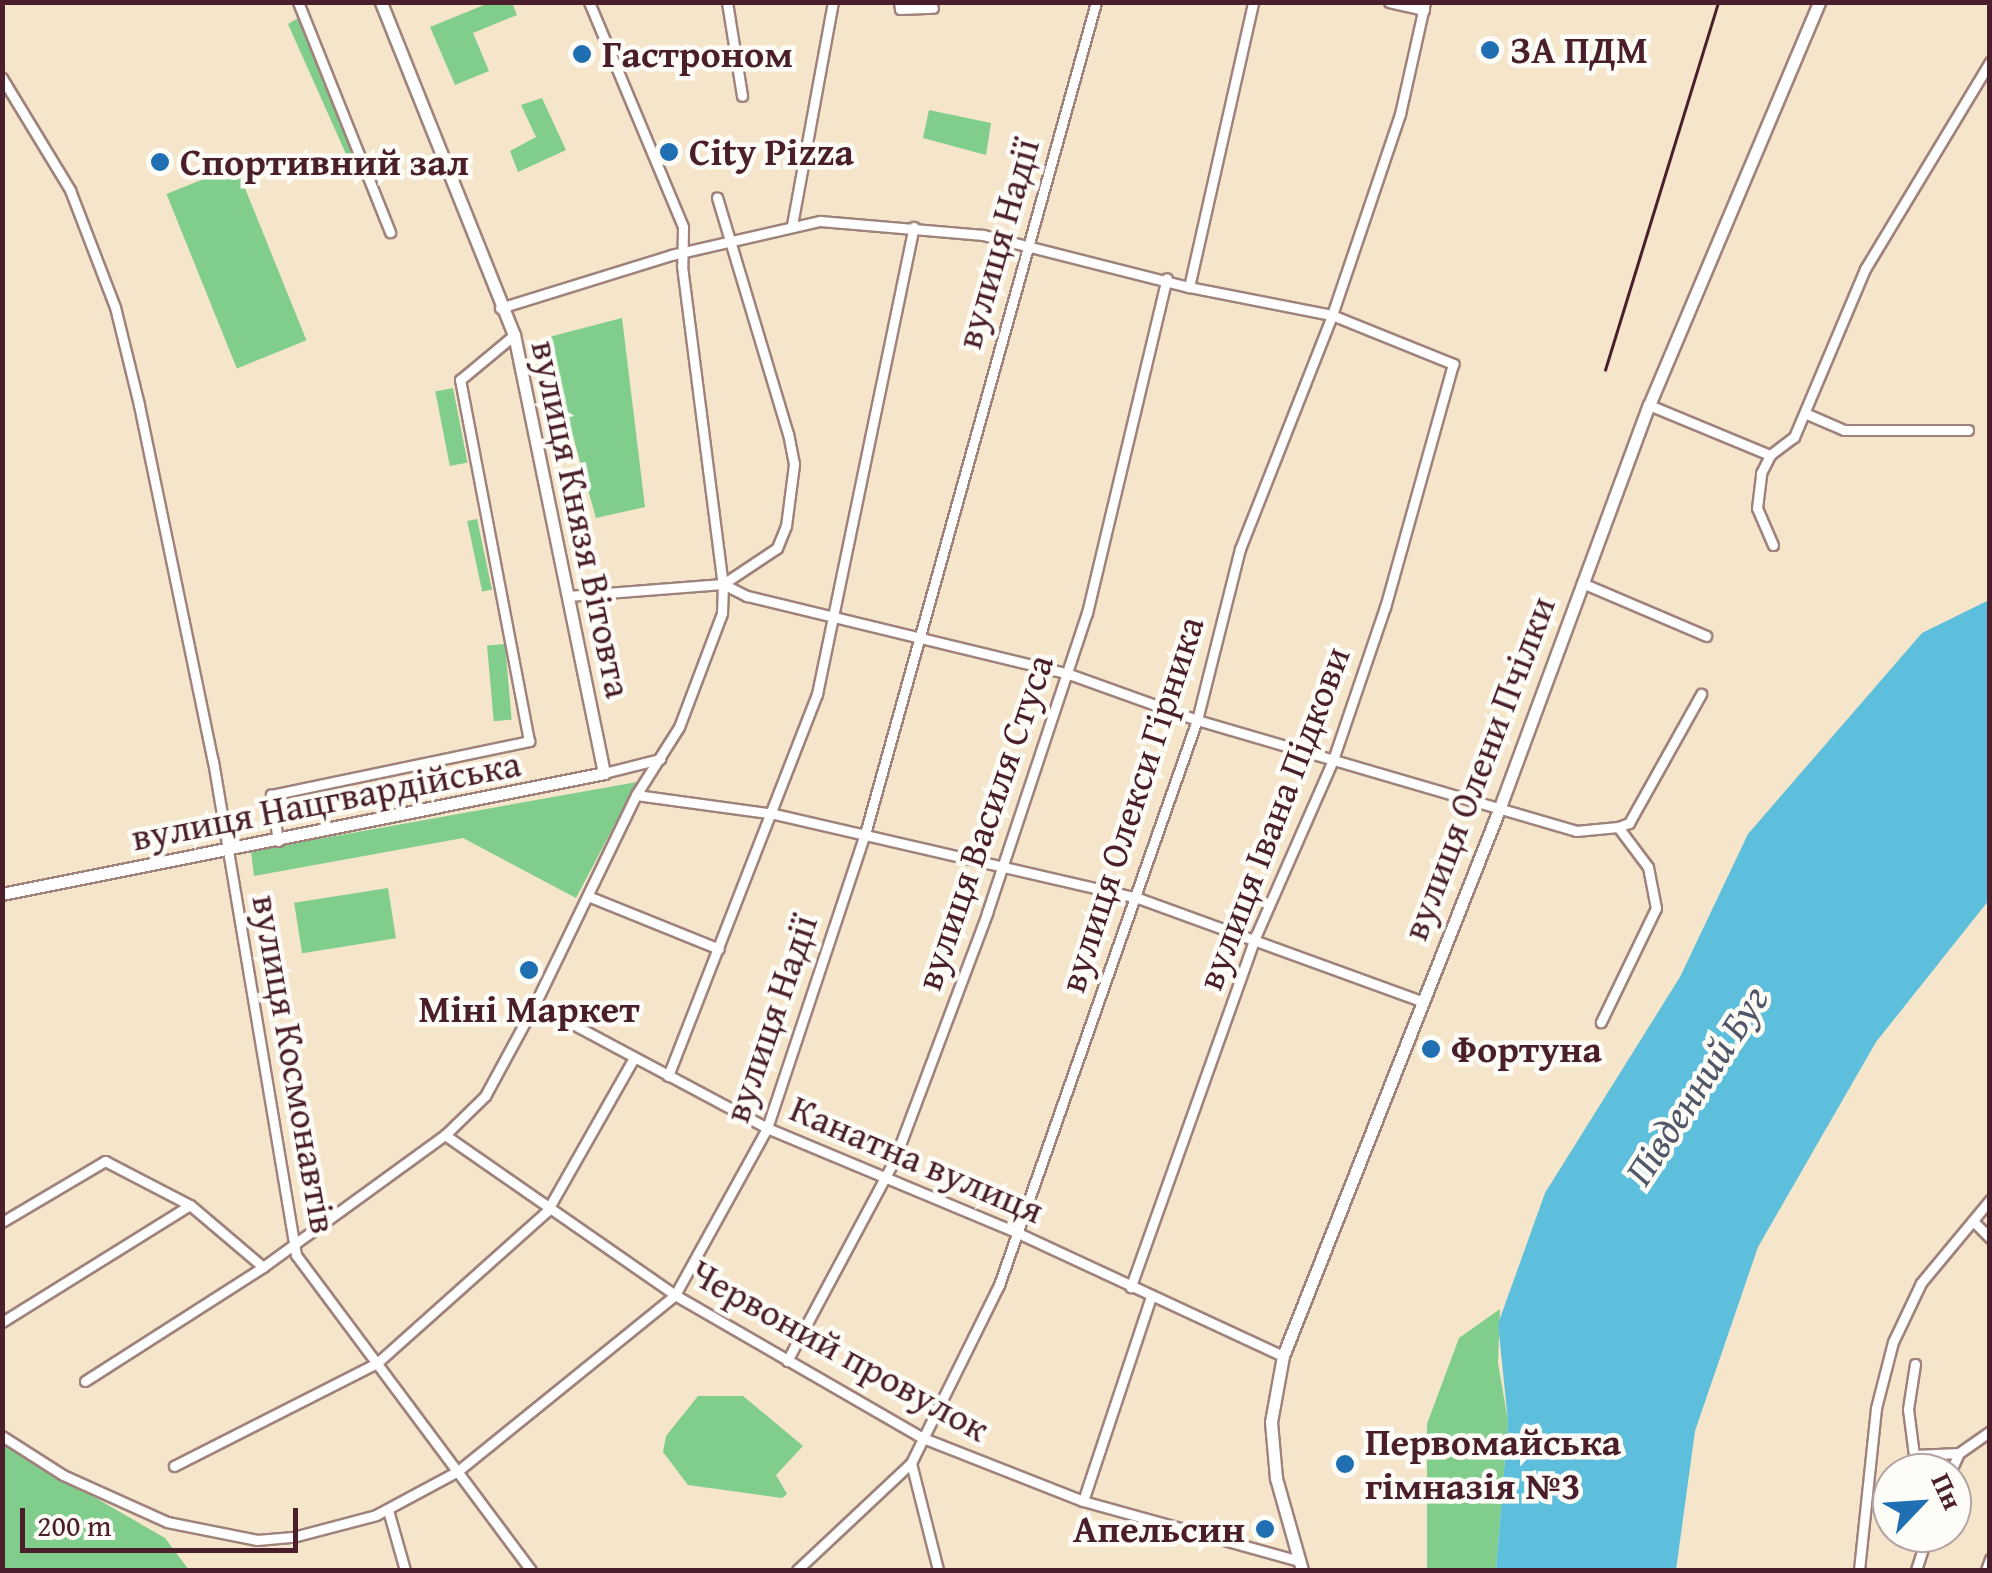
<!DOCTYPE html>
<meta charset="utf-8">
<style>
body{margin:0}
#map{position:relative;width:1992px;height:1573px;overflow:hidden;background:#f4e5cb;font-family:"Gentium Book Plus",serif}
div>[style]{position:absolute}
.green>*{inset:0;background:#81cd8c;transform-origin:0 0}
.water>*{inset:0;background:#5dbfdb}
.roads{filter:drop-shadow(2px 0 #9f827b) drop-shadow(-2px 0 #9f827b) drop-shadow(0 2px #9f827b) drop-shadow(0 -2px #9f827b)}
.minor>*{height:9px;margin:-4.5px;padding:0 4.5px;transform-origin:4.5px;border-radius:4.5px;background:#fff}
.tertiary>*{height:11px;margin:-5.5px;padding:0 5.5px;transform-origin:5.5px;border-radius:5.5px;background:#fff}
.rail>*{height:2.5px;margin:-1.25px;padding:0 1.25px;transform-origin:1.25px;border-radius:1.25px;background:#4a1f2b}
.dots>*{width:28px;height:28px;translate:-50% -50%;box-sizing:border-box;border:5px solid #fdfcf7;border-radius:50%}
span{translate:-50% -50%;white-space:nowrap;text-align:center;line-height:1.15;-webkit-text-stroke:9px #fdfcf7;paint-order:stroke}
.poi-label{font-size:38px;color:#4a1f2b;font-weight:700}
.left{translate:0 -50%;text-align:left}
.right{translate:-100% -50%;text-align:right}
.street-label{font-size:38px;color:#4a1f2b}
.water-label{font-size:40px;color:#515769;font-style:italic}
.frame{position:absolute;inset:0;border:5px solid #4a1f2b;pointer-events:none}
.north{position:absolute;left:1872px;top:1453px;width:100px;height:100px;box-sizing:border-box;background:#fdfcf7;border:2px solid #b5a4a5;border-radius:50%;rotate:65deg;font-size:28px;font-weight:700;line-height:40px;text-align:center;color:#4a1f2b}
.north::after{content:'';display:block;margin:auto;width:35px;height:45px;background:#1f6fb2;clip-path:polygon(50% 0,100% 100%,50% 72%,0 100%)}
.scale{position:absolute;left:20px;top:1508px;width:278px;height:45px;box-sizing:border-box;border:5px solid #4a1f2b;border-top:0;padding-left:12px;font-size:30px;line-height:35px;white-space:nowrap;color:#4a1f2b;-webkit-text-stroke:8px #fdfcf7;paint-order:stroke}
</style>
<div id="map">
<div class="green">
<i style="clip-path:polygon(489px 3px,512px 3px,517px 15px,473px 33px,489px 71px,455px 85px,430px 27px)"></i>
<i style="clip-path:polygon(300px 17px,360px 158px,350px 163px,288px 24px)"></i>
<i style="clip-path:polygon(542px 98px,566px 150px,518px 172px,510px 151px,536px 137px,521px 105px)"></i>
<i style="clip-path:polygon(929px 110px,991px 123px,986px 155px,923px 138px)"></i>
<i style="left:236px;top:166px;width:188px;height:75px;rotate:68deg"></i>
<i style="clip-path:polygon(622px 318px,645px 507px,596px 518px,545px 338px)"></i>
<i style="left:453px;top:388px;width:76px;height:18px;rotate:79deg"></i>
<i style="left:477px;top:519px;width:72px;height:10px;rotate:78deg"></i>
<i style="left:505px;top:644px;width:76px;height:18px;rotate:85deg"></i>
<i style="clip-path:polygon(637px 782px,576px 898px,463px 838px,254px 876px,251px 851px)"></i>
<i style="left:388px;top:888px;width:51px;height:95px;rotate:81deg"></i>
<i style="clip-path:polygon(1500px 1309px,1498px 1363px,1508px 1421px,1496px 1570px,1427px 1570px,1427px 1424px,1459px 1338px)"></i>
<i style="clip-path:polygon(698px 1396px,743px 1396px,803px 1446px,776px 1475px,787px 1494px,782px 1498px,688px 1485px,663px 1452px,666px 1436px)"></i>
<i style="clip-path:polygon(2px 1444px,165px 1538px,189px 1570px,3px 1570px)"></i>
</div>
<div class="water">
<i style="clip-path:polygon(1989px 600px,1989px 900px,1876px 1042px,1758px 1247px,1695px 1431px,1676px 1570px,1496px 1570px,1508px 1421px,1498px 1324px,1545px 1193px,1680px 977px,1748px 834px,1922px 633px)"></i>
</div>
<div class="roads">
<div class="minor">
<i style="left:298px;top:2px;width:248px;rotate:68.2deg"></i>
<i style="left:589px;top:2px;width:244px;rotate:67.3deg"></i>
<i style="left:683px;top:227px;width:39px;rotate:91deg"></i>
<i style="left:682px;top:266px;width:321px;rotate:82.7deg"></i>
<i style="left:727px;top:2px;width:95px;rotate:80.9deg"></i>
<i style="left:899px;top:2px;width:7px;rotate:82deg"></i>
<i style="left:900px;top:9px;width:33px;rotate:-2deg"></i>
<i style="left:1389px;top:2px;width:36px;rotate:13deg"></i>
<i style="left:2px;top:78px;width:131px;rotate:58.7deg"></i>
<i style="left:70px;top:190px;width:125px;rotate:69deg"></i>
<i style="left:115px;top:307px;width:101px;rotate:76.2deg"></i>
<i style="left:139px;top:405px;width:364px;rotate:78.3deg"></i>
<i style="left:213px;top:761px;width:501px;rotate:80.46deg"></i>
<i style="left:296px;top:1255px;width:393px;rotate:53.3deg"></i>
<i style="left:792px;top:225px;width:227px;rotate:-79.6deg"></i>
<i style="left:1189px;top:287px;width:292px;rotate:-77.3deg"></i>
<i style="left:500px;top:308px;width:179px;rotate:-17.2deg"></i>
<i style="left:671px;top:255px;width:153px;rotate:-12.9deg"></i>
<i style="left:820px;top:221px;width:164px;rotate:4.9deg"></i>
<i style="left:983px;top:235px;width:212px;rotate:14.2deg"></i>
<i style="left:1189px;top:287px;width:146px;rotate:11.1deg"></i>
<i style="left:1332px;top:315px;width:131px;rotate:22deg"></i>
<i style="left:1453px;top:364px;width:252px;rotate:105.6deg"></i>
<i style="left:1385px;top:607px;width:162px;rotate:108.8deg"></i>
<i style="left:1333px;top:760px;width:191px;rotate:113.7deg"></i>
<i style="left:1256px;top:935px;width:374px;rotate:109.6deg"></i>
<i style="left:1649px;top:405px;width:131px;rotate:22.5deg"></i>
<i style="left:1807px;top:414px;width:40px;rotate:23.4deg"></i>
<i style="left:1844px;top:430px;width:124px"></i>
<i style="left:1773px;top:545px;width:40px;rotate:-113.4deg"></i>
<i style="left:1757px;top:508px;width:35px;rotate:-83deg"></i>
<i style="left:1761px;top:473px;width:20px;rotate:-63deg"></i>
<i style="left:1770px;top:455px;width:30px;rotate:-37deg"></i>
<i style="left:1794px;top:437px;width:182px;rotate:-67.1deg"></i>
<i style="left:1865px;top:269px;width:242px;rotate:-58.9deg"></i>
<i style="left:1582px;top:583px;width:135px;rotate:23.1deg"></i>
<i style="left:568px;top:596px;width:155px;rotate:-4.4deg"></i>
<i style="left:723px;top:584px;width:27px;rotate:27deg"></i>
<i style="left:747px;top:596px;width:331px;rotate:13.6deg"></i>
<i style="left:1069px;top:674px;width:136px;rotate:19.8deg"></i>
<i style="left:1197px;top:720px;width:395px;rotate:16.3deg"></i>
<i style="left:1576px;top:831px;width:42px;rotate:-5.4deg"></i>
<i style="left:1618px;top:827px;width:50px;rotate:53.1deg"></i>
<i style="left:1648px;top:867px;width:42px;rotate:79deg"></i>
<i style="left:1656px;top:908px;width:127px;rotate:115.8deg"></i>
<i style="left:604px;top:773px;width:58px;rotate:-14deg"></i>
<i style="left:636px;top:795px;width:139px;rotate:7.8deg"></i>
<i style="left:774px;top:814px;width:374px;rotate:13deg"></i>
<i style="left:1138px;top:898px;width:299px;rotate:20deg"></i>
<i style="left:1618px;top:827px;width:12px;rotate:-20deg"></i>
<i style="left:1629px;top:823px;width:148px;rotate:-60.8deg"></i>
<i style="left:278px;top:841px;width:47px;rotate:-98.7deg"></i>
<i style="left:271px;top:795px;width:264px;rotate:-11.8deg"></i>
<i style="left:529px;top:741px;width:368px;rotate:-100.8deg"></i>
<i style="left:460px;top:380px;width:70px;rotate:-39.8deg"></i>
<i style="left:588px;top:896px;width:141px;rotate:22deg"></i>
<i style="left:535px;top:1004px;width:263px;rotate:28.1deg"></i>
<i style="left:767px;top:1128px;width:272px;rotate:22.7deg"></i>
<i style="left:1018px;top:1233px;width:292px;rotate:24.9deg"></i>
<i style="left:668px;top:1076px;width:410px;rotate:-68.7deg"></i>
<i style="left:817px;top:694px;width:477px;rotate:-78.3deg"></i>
<i style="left:445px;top:1135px;width:280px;rotate:34.8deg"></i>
<i style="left:675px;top:1295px;width:286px;rotate:30deg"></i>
<i style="left:923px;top:1438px;width:172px;rotate:21.5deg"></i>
<i style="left:1083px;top:1501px;width:224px;rotate:15.5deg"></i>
<i style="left:1973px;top:1221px;width:24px;rotate:45deg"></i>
<i style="left:2px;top:1222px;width:120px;rotate:-30.6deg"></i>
<i style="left:105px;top:1161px;width:96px;rotate:27.4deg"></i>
<i style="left:190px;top:1205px;width:96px;rotate:40.3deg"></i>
<i style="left:2px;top:1322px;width:221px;rotate:-31.9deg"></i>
<i style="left:787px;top:1361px;width:227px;rotate:-61.9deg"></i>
<i style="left:894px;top:1161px;width:265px;rotate:-69.4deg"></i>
<i style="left:987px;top:913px;width:316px;rotate:-71.6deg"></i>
<i style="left:1087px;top:613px;width:344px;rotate:-76.6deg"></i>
<i style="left:1915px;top:1364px;width:46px;rotate:98.8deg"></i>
<i style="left:1908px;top:1409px;width:46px;rotate:82.6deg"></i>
<i style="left:1914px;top:1455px;width:45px;rotate:-2.5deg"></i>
<i style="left:85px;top:1381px;width:211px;rotate:-32.6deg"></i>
<i style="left:263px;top:1267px;width:225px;rotate:-36deg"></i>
<i style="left:445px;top:1135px;width:56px;rotate:-44.3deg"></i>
<i style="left:485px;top:1096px;width:105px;rotate:-61.5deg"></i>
<i style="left:535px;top:1004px;width:232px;rotate:-64.2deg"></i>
<i style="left:636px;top:795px;width:80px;rotate:-57.7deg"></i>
<i style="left:679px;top:727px;width:122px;rotate:-69.3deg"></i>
<i style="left:722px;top:613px;width:29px;rotate:-88deg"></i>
<i style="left:723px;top:584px;width:65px;rotate:-33.7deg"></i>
<i style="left:777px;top:548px;width:24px;rotate:-68deg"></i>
<i style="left:786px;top:526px;width:63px;rotate:-82.6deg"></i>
<i style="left:794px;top:464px;width:31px;rotate:-101deg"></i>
<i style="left:788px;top:434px;width:247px;rotate:-106.7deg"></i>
<i style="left:2px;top:1436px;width:72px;rotate:32.6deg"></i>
<i style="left:63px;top:1475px;width:114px;rotate:24.3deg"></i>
<i style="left:167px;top:1522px;width:92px;rotate:11.3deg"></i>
<i style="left:257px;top:1540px;width:36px;rotate:-5deg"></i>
<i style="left:293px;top:1537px;width:86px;rotate:-14.8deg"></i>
<i style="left:376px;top:1515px;width:93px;rotate:-28.2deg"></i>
<i style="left:458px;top:1471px;width:279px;rotate:-39deg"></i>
<i style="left:675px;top:1295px;width:191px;rotate:-61.1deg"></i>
<i style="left:767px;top:1128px;width:310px;rotate:-71.6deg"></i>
<i style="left:865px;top:834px;width:863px;rotate:-74.48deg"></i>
<i style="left:911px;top:1463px;width:110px;rotate:75.8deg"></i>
<i style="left:174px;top:1466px;width:228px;rotate:-26.9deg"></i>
<i style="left:377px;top:1363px;width:228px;rotate:-41.8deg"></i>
<i style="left:547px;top:1211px;width:176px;rotate:-60.4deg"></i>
<i style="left:1950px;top:1473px;width:22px;rotate:-66deg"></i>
<i style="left:1959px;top:1453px;width:38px;rotate:-35deg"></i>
<i style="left:1083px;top:1501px;width:216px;rotate:-71.6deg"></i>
<i style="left:388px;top:1510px;width:62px;rotate:74.2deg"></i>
<i style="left:797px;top:1570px;width:156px;rotate:-43.2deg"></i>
<i style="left:911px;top:1463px;width:199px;rotate:-63.7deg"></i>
<i style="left:999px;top:1285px;width:599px;rotate:-70.69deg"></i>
<i style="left:1197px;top:720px;width:176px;rotate:-75.9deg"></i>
<i style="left:1240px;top:549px;width:251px;rotate:-68.5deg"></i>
<i style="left:1332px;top:315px;width:212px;rotate:-71.3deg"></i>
<i style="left:1400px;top:114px;width:115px;rotate:-77.4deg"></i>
<i style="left:1859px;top:1570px;width:163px;rotate:-84deg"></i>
<i style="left:1876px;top:1408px;width:68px;rotate:-75.6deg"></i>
<i style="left:1893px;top:1342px;width:65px;rotate:-64.6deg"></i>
<i style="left:1921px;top:1283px;width:108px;rotate:-50.3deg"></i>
<i style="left:1916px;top:1570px;width:39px;rotate:-72deg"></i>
<i style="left:1986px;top:1570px;width:12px;rotate:-70deg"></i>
</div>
<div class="tertiary">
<i style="left:2px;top:894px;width:614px;rotate:-11.36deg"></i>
<i style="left:604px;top:773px;width:447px;rotate:-101.6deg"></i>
<i style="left:514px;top:335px;width:359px;rotate:-111.8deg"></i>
<i style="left:1302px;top:1570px;width:96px;rotate:-105.8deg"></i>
<i style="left:1276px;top:1478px;width:56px;rotate:-95.1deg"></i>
<i style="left:1271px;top:1422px;width:67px;rotate:-79.7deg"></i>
<i style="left:1283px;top:1356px;width:590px;rotate:-68.43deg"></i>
<i style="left:1500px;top:807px;width:429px;rotate:-69.7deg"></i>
<i style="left:1649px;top:405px;width:437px;rotate:-67.1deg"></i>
</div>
</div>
<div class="rail">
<i style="left:1605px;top:370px;width:385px;rotate:-72.9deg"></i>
</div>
<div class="dots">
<i style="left:1490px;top:50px;background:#1f6fb2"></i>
<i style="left:582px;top:54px;background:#1f6fb2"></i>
<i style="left:669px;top:152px;background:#1f6fb2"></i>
<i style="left:160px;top:162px;background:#1f6fb2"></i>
<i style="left:529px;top:970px;background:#1f6fb2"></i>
<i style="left:1431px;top:1049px;background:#1f6fb2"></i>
<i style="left:1345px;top:1464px;background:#1f6fb2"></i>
<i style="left:1265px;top:1529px;background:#1f6fb2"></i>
</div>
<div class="poi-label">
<span class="left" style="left:1510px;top:50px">ЗА ПДМ</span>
<span class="left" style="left:602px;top:54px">Гастроном</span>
<span class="left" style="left:689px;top:152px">City Pizza</span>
<span class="left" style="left:180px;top:162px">Спортивний зал</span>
<span style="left:529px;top:1009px">Міні Маркет</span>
<span class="left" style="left:1451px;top:1049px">Фортуна</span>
<span class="left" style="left:1365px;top:1464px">Первомайська<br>гімназія №3</span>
<span class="right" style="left:1245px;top:1529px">Апельсин</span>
</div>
<div class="street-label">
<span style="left:997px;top:243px;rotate:-74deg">вулиця Надії</span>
<span style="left:582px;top:519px;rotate:78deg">вулиця Князя Вітовта</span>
<span style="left:1478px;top:768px;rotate:-69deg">вулиця Олени Пчілки</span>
<span style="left:326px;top:800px;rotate:-11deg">вулиця Нацгвардійська</span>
<span style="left:1131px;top:804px;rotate:-72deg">вулиця Олекси Гірника</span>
<span style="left:1273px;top:818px;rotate:-69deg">вулиця Івана Підкови</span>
<span style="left:984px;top:822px;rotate:-71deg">вулиця Василя Стуса</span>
<span style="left:770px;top:1018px;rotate:-71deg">вулиця Надії</span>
<span style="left:295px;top:1064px;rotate:80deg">вулиця Космонавтів</span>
<span style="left:917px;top:1159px;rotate:23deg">Канатна вулиця</span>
<span style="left:840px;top:1350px;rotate:29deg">Червоний провулок</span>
</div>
<div class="water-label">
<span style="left:1696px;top:1085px;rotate:-57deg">Південний Буг</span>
</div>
<div class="frame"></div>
<div class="north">Пн</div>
<div class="scale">200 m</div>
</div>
